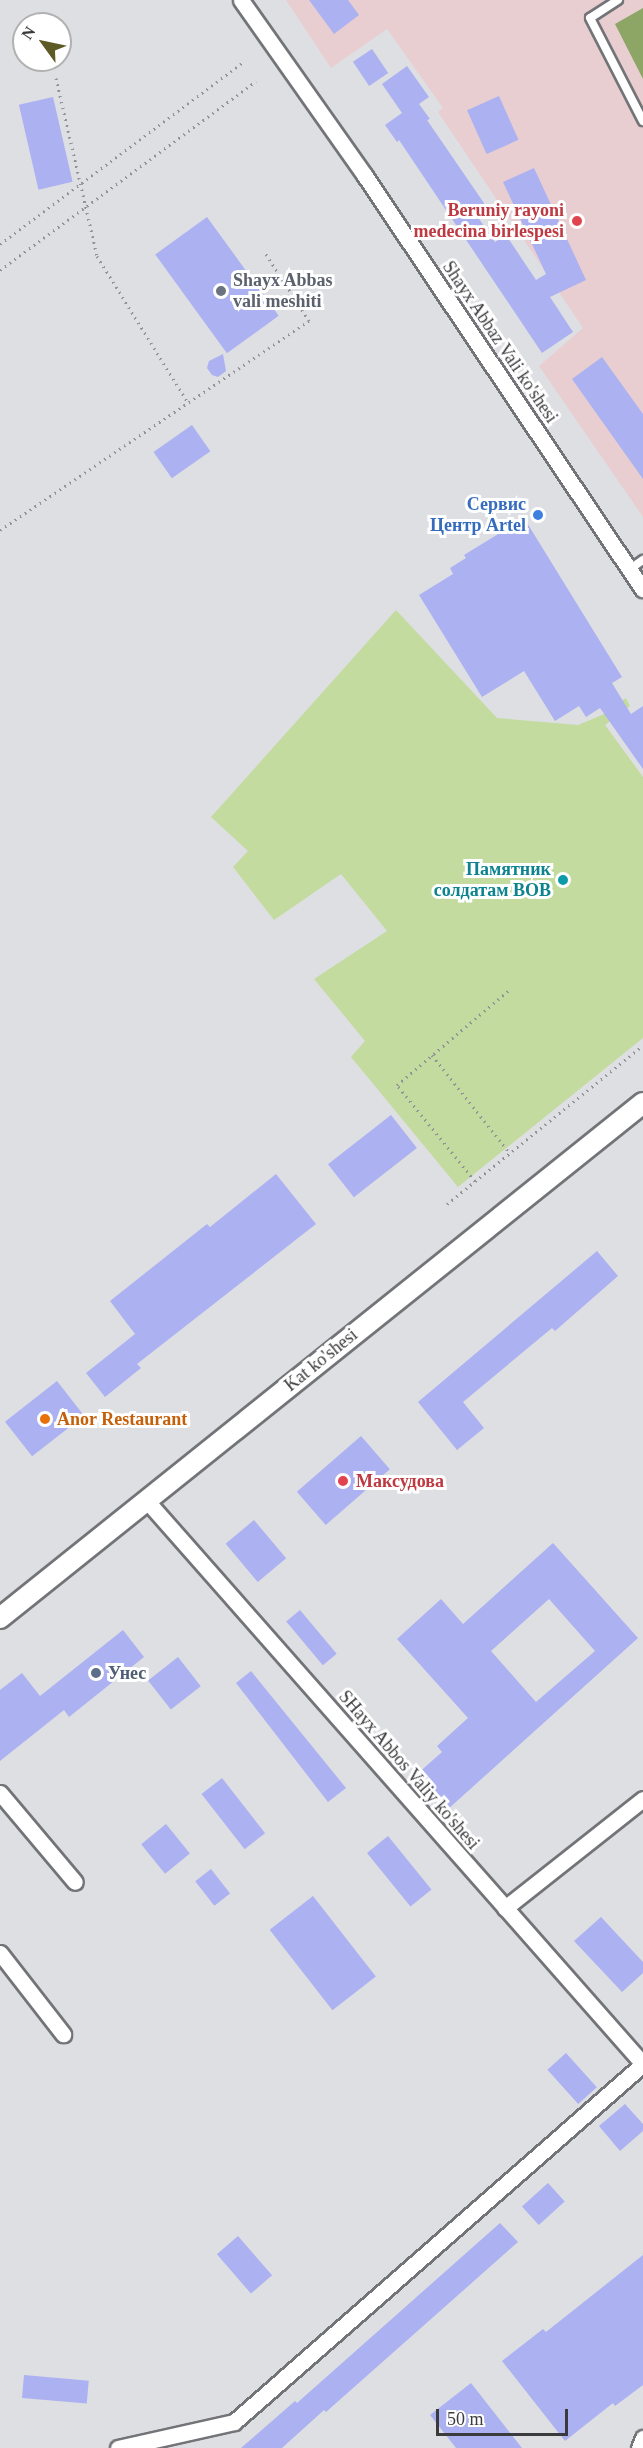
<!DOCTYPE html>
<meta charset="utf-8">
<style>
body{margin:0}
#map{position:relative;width:643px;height:2448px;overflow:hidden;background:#dedfe3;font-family:"Times New Roman",serif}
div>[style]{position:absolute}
.medical>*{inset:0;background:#e8ced1}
.green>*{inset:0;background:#c4db9f}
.forest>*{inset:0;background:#8da565}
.building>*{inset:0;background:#acb1f1;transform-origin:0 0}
.path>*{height:3px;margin-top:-1.5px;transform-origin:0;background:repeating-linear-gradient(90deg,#929396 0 1.5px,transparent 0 6px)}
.roads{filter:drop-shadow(2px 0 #737478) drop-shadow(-2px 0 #737478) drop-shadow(0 2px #737478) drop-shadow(0 -2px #737478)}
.service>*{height:8px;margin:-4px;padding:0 4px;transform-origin:4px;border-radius:4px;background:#fff}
.minor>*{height:15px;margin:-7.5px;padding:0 7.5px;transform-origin:7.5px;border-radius:7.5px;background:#fff}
.tertiary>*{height:20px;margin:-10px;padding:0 10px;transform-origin:10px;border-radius:10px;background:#fff}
.dots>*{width:16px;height:16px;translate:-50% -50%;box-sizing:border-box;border:3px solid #fff;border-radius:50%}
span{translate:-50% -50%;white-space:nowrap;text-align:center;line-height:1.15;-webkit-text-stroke:6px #fff;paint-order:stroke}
.health-label{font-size:18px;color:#be3a42;font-weight:700}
.right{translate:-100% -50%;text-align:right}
.left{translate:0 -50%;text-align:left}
.worship-label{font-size:18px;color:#5b616d;font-weight:700}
.street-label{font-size:18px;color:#3b3b3d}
.shop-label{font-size:18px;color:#366cbe;font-weight:700}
.culture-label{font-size:18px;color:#0d838f;font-weight:700}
.food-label{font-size:18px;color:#c56008;font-weight:700}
.service-label{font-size:18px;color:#4e5e75;font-weight:700}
.north{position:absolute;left:12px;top:12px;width:60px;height:60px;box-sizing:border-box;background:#fff;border:2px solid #b1b1b1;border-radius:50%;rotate:303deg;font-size:16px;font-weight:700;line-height:24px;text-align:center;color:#3b3b3d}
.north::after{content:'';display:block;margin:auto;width:21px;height:27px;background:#5d5a26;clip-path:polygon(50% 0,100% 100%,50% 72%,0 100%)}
.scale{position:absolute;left:436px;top:2409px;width:132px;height:27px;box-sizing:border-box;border:3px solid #3b3b3d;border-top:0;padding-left:8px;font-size:18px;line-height:21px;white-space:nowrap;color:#3b3b3d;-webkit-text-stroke:4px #fff;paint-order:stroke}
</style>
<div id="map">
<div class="medical">
<i style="clip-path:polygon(286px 0,643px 0,643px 517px,539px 366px,583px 328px,438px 112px,443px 108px,387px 29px,331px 68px)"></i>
</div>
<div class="green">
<i style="clip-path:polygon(396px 610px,497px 718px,578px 725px,602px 715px,626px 698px,630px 706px,605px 725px,643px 777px,643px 1038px,458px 1187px,351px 1057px,365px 1041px,314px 979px,387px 931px,341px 874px,274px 920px,233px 867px,248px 851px,211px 817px)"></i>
</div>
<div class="forest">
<i style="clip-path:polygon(643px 8px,643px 79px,615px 24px)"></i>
</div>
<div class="building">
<i style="clip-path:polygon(309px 0,348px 0,359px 15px,334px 34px)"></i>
<i style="left:372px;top:49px;width:29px;height:23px;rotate:56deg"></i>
<i style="clip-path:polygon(407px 66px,429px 97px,419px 104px,430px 119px,427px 120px,486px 206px,475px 213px,495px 242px,506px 235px,536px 280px,546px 274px,503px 182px,534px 168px,586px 280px,550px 297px,573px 332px,542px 353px,399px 140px,397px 142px,385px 125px,402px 113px,382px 84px)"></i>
<i style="left:499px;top:96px;width:48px;height:35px;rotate:66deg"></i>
<i style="left:53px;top:97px;width:87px;height:35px;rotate:77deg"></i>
<i style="left:207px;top:217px;width:122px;height:64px;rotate:54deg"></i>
<i style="clip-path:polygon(223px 354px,226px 371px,218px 377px,212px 375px,207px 368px,209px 361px)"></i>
<i style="clip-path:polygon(602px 357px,643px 414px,643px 479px,572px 379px)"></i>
<i style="left:192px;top:425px;width:32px;height:47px;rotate:55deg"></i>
<i style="clip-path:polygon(524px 518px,622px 677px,612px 683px,631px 714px,643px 706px,643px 769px,600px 708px,586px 717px,579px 706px,555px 721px,524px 671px,482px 697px,419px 595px,453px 574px,450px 568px,466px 558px,464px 555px)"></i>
<i style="left:391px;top:1115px;width:42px;height:80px;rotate:52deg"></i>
<i style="clip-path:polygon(276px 1174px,316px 1224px,137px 1364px,141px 1368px,105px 1397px,86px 1373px,135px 1334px,110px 1301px,207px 1224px,210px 1227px)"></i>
<i style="clip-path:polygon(597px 1251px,618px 1276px,555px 1331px,552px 1328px,463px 1402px,484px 1428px,457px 1450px,418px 1402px)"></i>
<i style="left:57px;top:1381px;width:44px;height:66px;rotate:52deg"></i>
<i style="left:361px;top:1436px;width:44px;height:85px;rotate:49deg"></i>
<i style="left:254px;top:1520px;width:50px;height:37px;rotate:50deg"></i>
<i style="clip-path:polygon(evenodd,553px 1543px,638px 1638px,447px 1810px,416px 1775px,442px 1752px,437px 1746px,468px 1718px,397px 1639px,441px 1599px,463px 1624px,553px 1543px,549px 1599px,595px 1651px,536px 1702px,491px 1651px,549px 1599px)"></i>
<i style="left:300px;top:1610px;width:57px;height:18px;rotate:50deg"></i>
<i style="clip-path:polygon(123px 1630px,144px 1657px,69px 1717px,64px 1710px,0 1761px,0 1690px,22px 1673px,40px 1696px)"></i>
<i style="left:178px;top:1657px;width:37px;height:38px;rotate:52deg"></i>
<i style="clip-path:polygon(251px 1671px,346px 1788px,328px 1802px,236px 1683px)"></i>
<i style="left:222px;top:1778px;width:70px;height:26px;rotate:52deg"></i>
<i style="left:166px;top:1824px;width:38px;height:32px;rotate:51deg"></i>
<i style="left:388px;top:1836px;width:69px;height:27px;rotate:51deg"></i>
<i style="left:211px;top:1869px;width:31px;height:20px;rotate:52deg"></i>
<i style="left:313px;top:1896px;width:102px;height:55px;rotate:52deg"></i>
<i style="clip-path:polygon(601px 1917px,643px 1962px,643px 1973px,622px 1992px,574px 1941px)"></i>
<i style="left:566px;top:2053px;width:46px;height:25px;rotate:48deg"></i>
<i style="clip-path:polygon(625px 2104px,643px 2124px,643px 2131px,620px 2151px,599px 2126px)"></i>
<i style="left:548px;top:2183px;width:25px;height:35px;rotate:48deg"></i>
<i style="clip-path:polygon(500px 2223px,518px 2242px,326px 2412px,324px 2410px,282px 2448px,241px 2448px,295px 2401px,297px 2403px)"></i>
<i style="left:238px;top:2236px;width:52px;height:28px;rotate:49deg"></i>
<i style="clip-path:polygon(643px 2255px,643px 2385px,615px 2406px,613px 2403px,565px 2441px,502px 2361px,543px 2329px,546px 2332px)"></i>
<i style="left:24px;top:2375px;width:65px;height:23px;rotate:5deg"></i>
<i style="clip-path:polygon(471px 2383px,522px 2448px,456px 2448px,430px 2415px)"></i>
</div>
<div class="path">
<i style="left:56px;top:78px;width:183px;rotate:77deg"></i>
<i style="left:97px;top:256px;width:173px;rotate:58.2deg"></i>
<i style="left:0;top:244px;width:304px;rotate:-36.8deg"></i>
<i style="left:0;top:270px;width:318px;rotate:-36.4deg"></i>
<i style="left:0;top:530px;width:373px;rotate:-34.1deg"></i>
<i style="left:309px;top:321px;width:83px;rotate:-122.7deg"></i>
<i style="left:432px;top:1055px;width:124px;rotate:51.6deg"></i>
<i style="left:475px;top:1181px;width:124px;rotate:-129.1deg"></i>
<i style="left:397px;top:1085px;width:147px;rotate:-40.3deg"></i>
<i style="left:447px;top:1204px;width:252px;rotate:-39deg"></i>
</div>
<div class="roads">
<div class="service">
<i style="left:618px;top:0;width:33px;rotate:147deg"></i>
<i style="left:590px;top:18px;width:116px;rotate:62.8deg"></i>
<i style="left:630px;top:569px;width:16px;rotate:-35deg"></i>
</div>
<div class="minor">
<i style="left:241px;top:0;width:215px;rotate:54.8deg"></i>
<i style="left:365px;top:176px;width:498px;rotate:56.1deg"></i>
<i style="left:147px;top:1501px;width:750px;rotate:48.62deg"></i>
<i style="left:0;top:1793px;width:116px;rotate:49.9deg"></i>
<i style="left:505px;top:1908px;width:176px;rotate:-38.3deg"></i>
<i style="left:0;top:1953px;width:103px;rotate:52.1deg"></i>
<i style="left:118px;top:2448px;width:119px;rotate:-12.6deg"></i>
<i style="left:234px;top:2422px;width:544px;rotate:-41.2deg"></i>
<i style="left:639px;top:2448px;width:11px;rotate:-68deg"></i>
</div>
<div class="tertiary">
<i style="left:0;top:1618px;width:824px;rotate:-38.69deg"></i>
</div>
</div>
<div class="dots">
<i style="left:577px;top:221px;background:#e0444e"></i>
<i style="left:221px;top:291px;background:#6b7280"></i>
<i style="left:538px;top:515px;background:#3f7fe0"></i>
<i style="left:563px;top:880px;background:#0f9aa8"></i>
<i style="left:45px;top:1419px;background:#e8710a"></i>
<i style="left:343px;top:1481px;background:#e0444e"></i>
<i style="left:96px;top:1673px;background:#5c6f8a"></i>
</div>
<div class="health-label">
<span class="right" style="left:564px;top:221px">Beruniy rayoni<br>medecina birlespesi</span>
<span class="left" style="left:356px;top:1481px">Максудова</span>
</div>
<div class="worship-label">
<span class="left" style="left:233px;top:291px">Shayx Abbas<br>vali meshiti</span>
</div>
<div class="street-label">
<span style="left:500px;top:342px;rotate:56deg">Shayx Abbaz Vali ko'shesi</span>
<span style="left:321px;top:1360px;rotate:-39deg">Kat ko'shesi</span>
<span style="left:409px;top:1770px;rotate:49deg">SHayx Abbos Valiy ko'shesi</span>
</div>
<div class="shop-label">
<span class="right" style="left:526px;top:515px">Сервис<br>Центр Artel</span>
</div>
<div class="culture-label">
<span class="right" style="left:551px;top:880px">Памятник<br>солдатам ВОВ</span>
</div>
<div class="food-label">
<span class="left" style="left:57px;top:1419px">Anor Restaurant</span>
</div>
<div class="service-label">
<span class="left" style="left:108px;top:1673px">Унес</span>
</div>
<div class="north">N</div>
<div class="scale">50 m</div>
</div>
